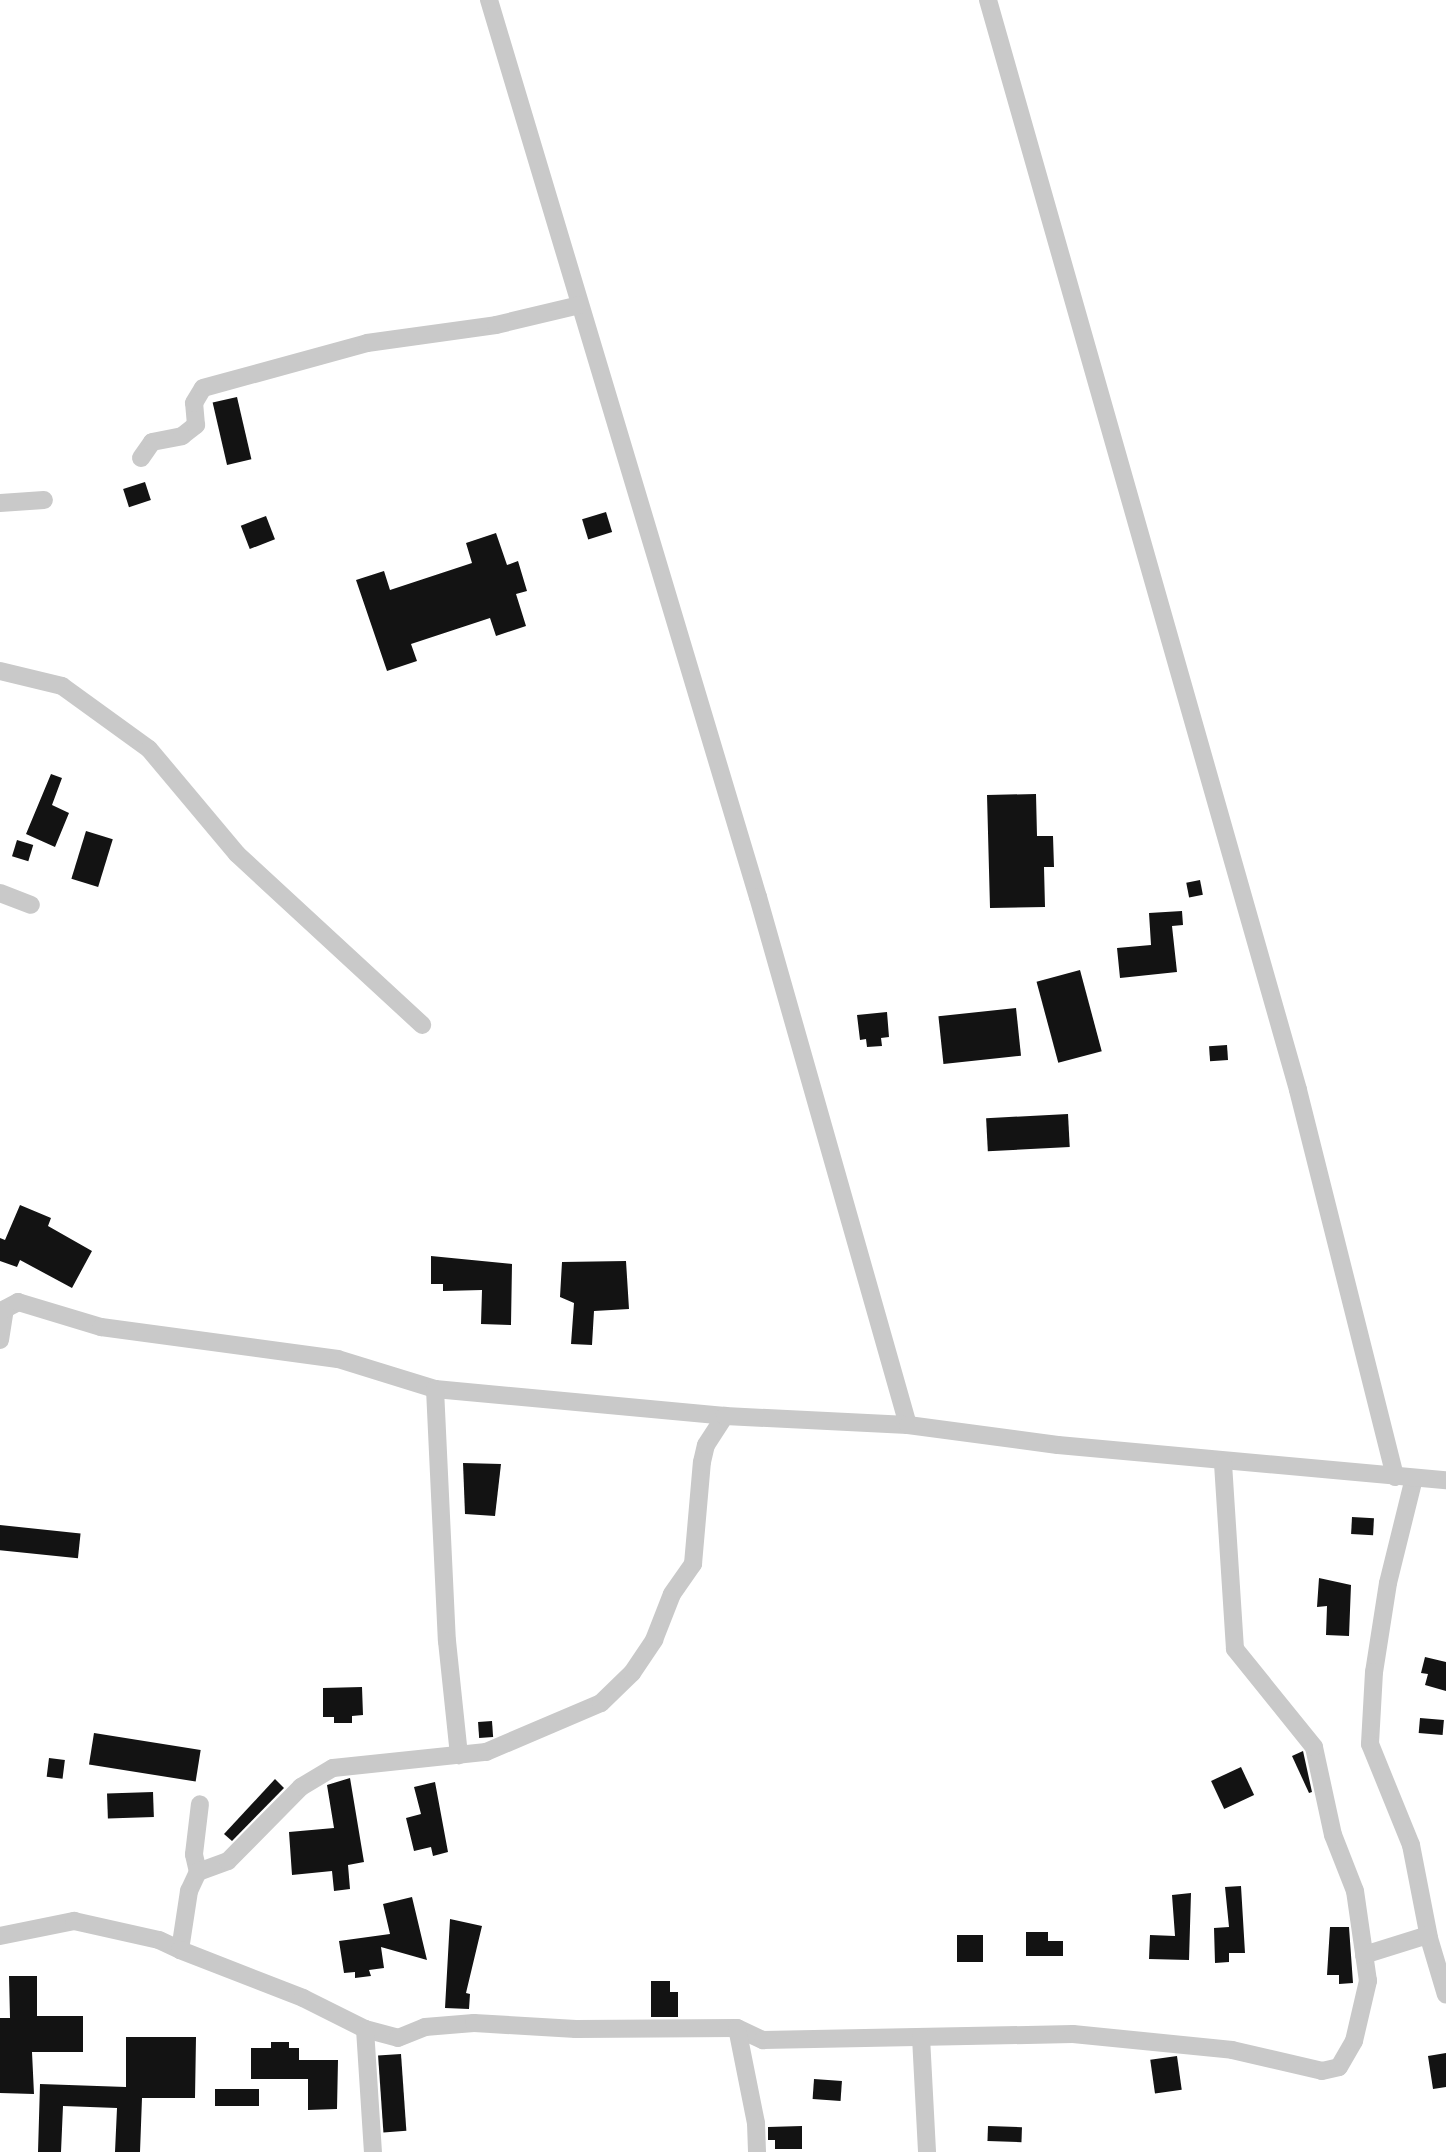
<!DOCTYPE html>
<style>
body{margin:0}
#map{position:relative;width:1446px;height:2152px;overflow:hidden;background:#fff;font-family:Roboto,sans-serif}
div>[style]{position:absolute}
.building>*{inset:0;background:#131313;transform-origin:0 0}
.minor>*{height:18px;margin:-9px;padding:0 9px;transform-origin:9px;border-radius:9px;background:#c9c9c9}
span{translate:-50% -50%;white-space:nowrap;text-align:center;line-height:1.15;-webkit-text-stroke:7px #fff;paint-order:stroke}
</style>
<div id="map">
<div class="building">
<i style="left:237px;top:397px;width:64px;height:25px;rotate:77deg"></i>
<i style="left:145px;top:482px;width:19px;height:23px;rotate:72deg"></i>
<i style="left:606px;top:512px;width:21px;height:25px;rotate:73deg"></i>
<i style="left:266px;top:516px;width:25px;height:27px;rotate:69deg"></i>
<i style="clip-path:polygon(496px 533px,507px 565px,518px 561px,527px 591px,516px 594px,526px 626px,496px 636px,490px 618px,411px 644px,417px 661px,387px 671px,356px 580px,384px 571px,390px 590px,472px 563px,466px 543px)"></i>
<i style="clip-path:polygon(51px 774px,62px 778px,52px 805px,69px 813px,55px 847px,26px 834px)"></i>
<i style="clip-path:polygon(1036px 794px,1037px 836px,1053px 836px,1054px 867px,1044px 867px,1045px 907px,990px 908px,987px 795px)"></i>
<i style="left:86px;top:831px;width:28px;height:50px;rotate:17deg"></i>
<i style="left:17px;top:840px;width:17px;height:17px;rotate:17deg"></i>
<i style="left:1200px;top:880px;width:15px;height:14px;rotate:79deg"></i>
<i style="clip-path:polygon(1182px 911px,1183px 925px,1172px 926px,1177px 972px,1120px 978px,1117px 948px,1151px 945px,1149px 913px)"></i>
<i style="left:1080px;top:970px;width:84px;height:45px;rotate:75deg"></i>
<i style="left:1016px;top:1008px;width:48px;height:78px;rotate:84deg"></i>
<i style="clip-path:polygon(887px 1012px,889px 1037px,881px 1038px,882px 1046px,867px 1047px,866px 1039px,860px 1040px,857px 1015px)"></i>
<i style="left:1227px;top:1045px;width:15px;height:18px;rotate:86deg"></i>
<i style="left:1068px;top:1114px;width:33px;height:82px;rotate:87deg"></i>
<i style="clip-path:polygon(20px 1205px,51px 1218px,48px 1226px,92px 1251px,72px 1288px,20px 1260px,17px 1267px,0 1261px,0 1238px,5px 1240px)"></i>
<i style="clip-path:polygon(431px 1256px,512px 1264px,511px 1325px,481px 1324px,482px 1290px,443px 1291px,443px 1284px,431px 1284px)"></i>
<i style="clip-path:polygon(626px 1261px,629px 1309px,594px 1311px,592px 1345px,571px 1344px,574px 1303px,560px 1297px,562px 1262px)"></i>
<i style="clip-path:polygon(463px 1463px,501px 1464px,495px 1516px,465px 1514px)"></i>
<i style="left:1352px;top:1517px;width:22px;height:17px;rotate:3deg"></i>
<i style="left:0;top:1525px;width:81px;height:25px;rotate:6deg"></i>
<i style="clip-path:polygon(1319px 1578px,1351px 1585px,1349px 1636px,1326px 1635px,1327px 1606px,1317px 1607px)"></i>
<i style="clip-path:polygon(1425px 1657px,1446px 1662px,1446px 1691px,1425px 1685px,1428px 1674px,1421px 1673px)"></i>
<i style="clip-path:polygon(362px 1687px,363px 1715px,352px 1716px,352px 1723px,334px 1723px,334px 1717px,323px 1717px,323px 1688px)"></i>
<i style="left:1420px;top:1718px;width:24px;height:15px;rotate:5deg"></i>
<i style="left:492px;top:1721px;width:16px;height:14px;rotate:86deg"></i>
<i style="left:94px;top:1733px;width:108px;height:32px;rotate:9deg"></i>
<i style="clip-path:polygon(1303px 1751px,1312px 1792px,1309px 1793px,1292px 1756px)"></i>
<i style="left:49px;top:1758px;width:16px;height:19px;rotate:7deg"></i>
<i style="left:1241px;top:1767px;width:31px;height:33px;rotate:65deg"></i>
<i style="clip-path:polygon(350px 1778px,364px 1862px,348px 1865px,350px 1889px,334px 1891px,332px 1871px,292px 1875px,289px 1832px,334px 1828px,327px 1785px)"></i>
<i style="clip-path:polygon(275px 1779px,284px 1788px,232px 1841px,224px 1834px)"></i>
<i style="clip-path:polygon(435px 1782px,448px 1852px,433px 1856px,431px 1847px,414px 1851px,406px 1818px,421px 1814px,414px 1787px)"></i>
<i style="left:153px;top:1792px;width:25px;height:46px;rotate:88deg"></i>
<i style="clip-path:polygon(1241px 1886px,1245px 1953px,1229px 1953px,1229px 1962px,1215px 1963px,1214px 1928px,1229px 1927px,1225px 1887px)"></i>
<i style="clip-path:polygon(1191px 1893px,1189px 1960px,1149px 1959px,1150px 1935px,1175px 1936px,1172px 1895px)"></i>
<i style="clip-path:polygon(412px 1897px,427px 1960px,381px 1947px,384px 1968px,369px 1970px,371px 1976px,355px 1978px,355px 1972px,344px 1973px,339px 1941px,390px 1934px,383px 1904px)"></i>
<i style="clip-path:polygon(450px 1919px,482px 1926px,466px 1993px,470px 1994px,469px 2009px,445px 2008px)"></i>
<i style="clip-path:polygon(1330px 1927px,1349px 1927px,1353px 1983px,1339px 1984px,1339px 1975px,1327px 1975px)"></i>
<i style="clip-path:polygon(1026px 1932px,1048px 1932px,1048px 1941px,1063px 1941px,1063px 1956px,1026px 1956px)"></i>
<i style="left:983px;top:1935px;width:27px;height:26px;rotate:90deg"></i>
<i style="clip-path:polygon(9px 1976px,37px 1976px,37px 2016px,83px 2016px,83px 2052px,32px 2052px,34px 2094px,0 2093px,0 2018px,10px 2018px)"></i>
<i style="clip-path:polygon(651px 1981px,670px 1981px,670px 1992px,678px 1992px,678px 2017px,651px 2017px)"></i>
<i style="clip-path:polygon(126px 2037px,196px 2037px,195px 2098px,142px 2098px,140px 2152px,115px 2152px,117px 2108px,63px 2106px,61px 2152px,38px 2152px,40px 2084px,126px 2087px)"></i>
<i style="clip-path:polygon(271px 2042px,289px 2042px,289px 2048px,299px 2048px,299px 2060px,338px 2060px,337px 2109px,308px 2110px,308px 2079px,251px 2079px,251px 2048px,271px 2048px)"></i>
<i style="clip-path:polygon(1446px 2053px,1446px 2087px,1433px 2089px,1428px 2056px)"></i>
<i style="left:401px;top:2054px;width:77px;height:23px;rotate:86deg"></i>
<i style="left:1177px;top:2056px;width:34px;height:27px;rotate:82deg"></i>
<i style="left:814px;top:2079px;width:28px;height:20px;rotate:4deg"></i>
<i style="left:215px;top:2089px;width:44px;height:17px"></i>
<i style="clip-path:polygon(802px 2126px,802px 2149px,775px 2149px,775px 2140px,768px 2140px,768px 2127px)"></i>
<i style="left:988px;top:2126px;width:34px;height:15px;rotate:2deg"></i>
</div>
<div class="minor">
<i style="left:489px;top:0;width:936px;rotate:73.31deg"></i>
<i style="left:758px;top:897px;width:549px;rotate:74.14deg"></i>
<i style="left:988px;top:0;width:1133px;rotate:74.12deg"></i>
<i style="left:1298px;top:1090px;width:399px;rotate:75.9deg"></i>
<i style="left:141px;top:458px;width:19px;rotate:-55deg"></i>
<i style="left:152px;top:442px;width:31px;rotate:-11deg"></i>
<i style="left:182px;top:436px;width:18px;rotate:-38deg"></i>
<i style="left:196px;top:425px;width:22px;rotate:-95deg"></i>
<i style="left:194px;top:403px;width:17px;rotate:-59deg"></i>
<i style="left:203px;top:388px;width:170px;rotate:-15.3deg"></i>
<i style="left:367px;top:343px;width:130px;rotate:-7.9deg"></i>
<i style="left:496px;top:325px;width:85px;rotate:-13.5deg"></i>
<i style="left:0;top:503px;width:44px;rotate:-3.9deg"></i>
<i style="left:0;top:671px;width:64px;rotate:13.6deg"></i>
<i style="left:62px;top:686px;width:107px;rotate:35.9deg"></i>
<i style="left:149px;top:749px;width:137px;rotate:50deg"></i>
<i style="left:237px;top:854px;width:252px;rotate:42.7deg"></i>
<i style="left:0;top:893px;width:33px;rotate:21deg"></i>
<i style="left:0;top:1340px;width:31px;rotate:-81deg"></i>
<i style="left:5px;top:1309px;width:15px;rotate:-28deg"></i>
<i style="left:18px;top:1302px;width:87px;rotate:16.8deg"></i>
<i style="left:101px;top:1327px;width:239px;rotate:7.7deg"></i>
<i style="left:338px;top:1359px;width:102px;rotate:17.2deg"></i>
<i style="left:435px;top:1389px;width:291px;rotate:5.3deg"></i>
<i style="left:435px;top:1389px;width:252px;rotate:87.3deg"></i>
<i style="left:447px;top:1641px;width:115px;rotate:84deg"></i>
<i style="left:1414px;top:1478px;width:108px;rotate:103.9deg"></i>
<i style="left:1388px;top:1583px;width:90px;rotate:98.9deg"></i>
<i style="left:1374px;top:1672px;width:72px;rotate:93.2deg"></i>
<i style="left:1370px;top:1744px;width:109px;rotate:67.9deg"></i>
<i style="left:1411px;top:1845px;width:95px;rotate:79deg"></i>
<i style="left:1429px;top:1938px;width:59px;rotate:73.4deg"></i>
<i style="left:198px;top:1872px;width:18px;rotate:-103deg"></i>
<i style="left:194px;top:1854px;width:50px;rotate:-83.2deg"></i>
<i style="left:0;top:1936px;width:76px;rotate:-11.5deg"></i>
<i style="left:74px;top:1921px;width:87px;rotate:12.6deg"></i>
<i style="left:159px;top:1940px;width:23px;rotate:25deg"></i>
<i style="left:180px;top:1950px;width:60px;rotate:-81.3deg"></i>
<i style="left:189px;top:1891px;width:21px;rotate:-65deg"></i>
<i style="left:198px;top:1872px;width:32px;rotate:-20deg"></i>
<i style="left:228px;top:1861px;width:104px;rotate:-45.4deg"></i>
<i style="left:301px;top:1787px;width:37px;rotate:-31deg"></i>
<i style="left:333px;top:1768px;width:154px;rotate:-6deg"></i>
<i style="left:486px;top:1752px;width:125px;rotate:-23.1deg"></i>
<i style="left:601px;top:1703px;width:43px;rotate:-44.1deg"></i>
<i style="left:632px;top:1673px;width:40px;rotate:-56deg"></i>
<i style="left:654px;top:1640px;width:49px;rotate:-68.6deg"></i>
<i style="left:672px;top:1594px;width:37px;rotate:-55deg"></i>
<i style="left:693px;top:1564px;width:102px;rotate:-85deg"></i>
<i style="left:702px;top:1462px;width:17px;rotate:-77deg"></i>
<i style="left:706px;top:1445px;width:35px;rotate:-57deg"></i>
<i style="left:725px;top:1416px;width:183px;rotate:2.8deg"></i>
<i style="left:908px;top:1425px;width:151px;rotate:7.6deg"></i>
<i style="left:1058px;top:1445px;width:390px;rotate:5.2deg"></i>
<i style="left:180px;top:1950px;width:132px;rotate:21.3deg"></i>
<i style="left:303px;top:1998px;width:69px;rotate:26.6deg"></i>
<i style="left:365px;top:2029px;width:34px;rotate:15deg"></i>
<i style="left:398px;top:2038px;width:29px;rotate:-22deg"></i>
<i style="left:425px;top:2027px;width:49px;rotate:-4.7deg"></i>
<i style="left:474px;top:2023px;width:102px;rotate:3.4deg"></i>
<i style="left:576px;top:2029px;width:161px;rotate:-0.4deg"></i>
<i style="left:737px;top:2028px;width:29px;rotate:25deg"></i>
<i style="left:763px;top:2040px;width:310px;rotate:-1.1deg"></i>
<i style="left:1073px;top:2034px;width:160px;rotate:5.7deg"></i>
<i style="left:1232px;top:2050px;width:92px;rotate:13.1deg"></i>
<i style="left:1322px;top:2071px;width:17px;rotate:-13deg"></i>
<i style="left:1339px;top:2067px;width:30px;rotate:-60deg"></i>
<i style="left:1354px;top:2041px;width:62px;rotate:-76.9deg"></i>
<i style="left:1368px;top:1981px;width:91px;rotate:-98.2deg"></i>
<i style="left:1355px;top:1891px;width:60px;rotate:-111.4deg"></i>
<i style="left:1333px;top:1835px;width:90px;rotate:-102.2deg"></i>
<i style="left:1314px;top:1747px;width:126px;rotate:-128.9deg"></i>
<i style="left:1235px;top:1649px;width:187px;rotate:-93.7deg"></i>
<i style="left:1364px;top:1955px;width:67px;rotate:-17.4deg"></i>
<i style="left:737px;top:2028px;width:97px;rotate:78.7deg"></i>
<i style="left:756px;top:2123px;width:29px;rotate:88deg"></i>
<i style="left:365px;top:2029px;width:123px;rotate:86.3deg"></i>
<i style="left:921px;top:2037px;width:115px;rotate:87deg"></i>
</div>
</div>
